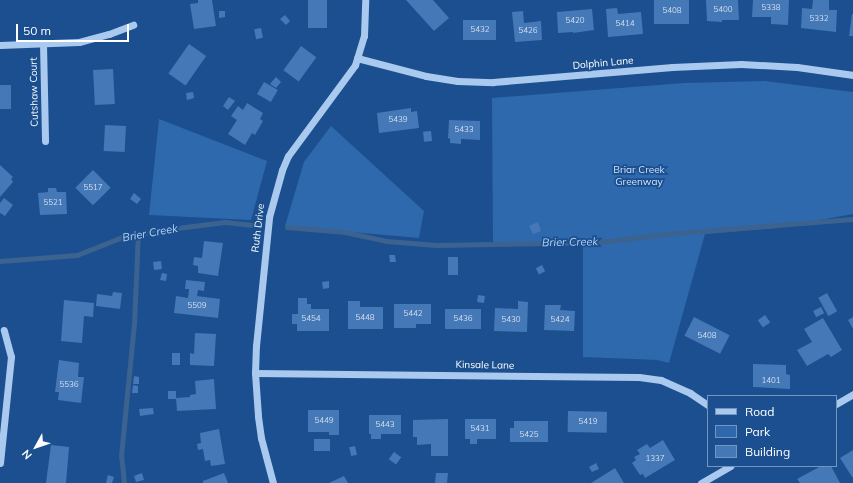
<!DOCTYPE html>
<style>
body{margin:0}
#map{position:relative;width:853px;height:483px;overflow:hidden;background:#1b4f8f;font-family:Mulish,sans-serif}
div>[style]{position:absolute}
.green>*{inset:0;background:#2e69ad}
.stream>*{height:4.5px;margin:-2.25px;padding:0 2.25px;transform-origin:2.25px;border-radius:2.25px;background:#3c6290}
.building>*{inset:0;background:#4478b7;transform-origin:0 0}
.minor>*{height:7px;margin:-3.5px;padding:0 3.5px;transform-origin:3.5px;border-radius:3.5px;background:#a9c9ee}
span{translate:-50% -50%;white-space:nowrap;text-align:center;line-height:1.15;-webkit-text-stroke:3.5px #1b4f8f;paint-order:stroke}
.number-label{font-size:8px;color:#d0dded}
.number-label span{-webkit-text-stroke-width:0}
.street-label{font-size:10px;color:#fff}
.park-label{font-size:10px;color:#cfe3fa}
.water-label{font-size:11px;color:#b5d3f5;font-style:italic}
.legend{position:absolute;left:707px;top:395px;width:130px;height:72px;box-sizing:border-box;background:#1b4f8f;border:1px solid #7695bc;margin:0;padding:5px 7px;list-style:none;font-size:12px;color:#fff}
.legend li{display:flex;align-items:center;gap:8px;height:20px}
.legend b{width:20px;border:1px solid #7695bc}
.north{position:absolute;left:16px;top:427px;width:40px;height:40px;-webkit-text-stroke:3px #1b4f8f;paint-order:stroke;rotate:230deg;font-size:11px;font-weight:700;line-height:16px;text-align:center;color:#fff}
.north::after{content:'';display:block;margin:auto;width:14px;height:18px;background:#fff;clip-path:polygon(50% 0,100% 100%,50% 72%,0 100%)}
.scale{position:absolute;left:16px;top:24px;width:113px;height:18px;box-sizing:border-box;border:2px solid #fff;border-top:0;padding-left:5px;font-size:12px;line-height:14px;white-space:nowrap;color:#fff;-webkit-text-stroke:3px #1b4f8f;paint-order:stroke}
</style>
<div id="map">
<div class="green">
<i style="clip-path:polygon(765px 81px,853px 92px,853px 214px,776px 228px,705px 234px,669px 363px,657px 360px,583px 357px,583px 242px,493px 244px,492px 98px,684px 83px)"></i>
<i style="clip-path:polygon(159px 119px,267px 161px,251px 220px,149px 215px)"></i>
<i style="clip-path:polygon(331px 126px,424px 211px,419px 238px,285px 226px,304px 162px)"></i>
</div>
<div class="stream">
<i style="left:287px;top:227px;width:58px;rotate:4.9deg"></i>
<i style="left:345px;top:232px;width:43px;rotate:12.1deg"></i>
<i style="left:387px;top:241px;width:49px;rotate:4.7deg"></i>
<i style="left:436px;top:245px;width:164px;rotate:-1deg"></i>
<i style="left:600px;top:242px;width:66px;rotate:-6.9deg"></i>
<i style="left:666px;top:234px;width:188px;rotate:-4.6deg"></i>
<i style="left:0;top:261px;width:77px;rotate:-4.5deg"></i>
<i style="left:77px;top:255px;width:52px;rotate:-21.6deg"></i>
<i style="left:125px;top:236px;width:36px;rotate:-9deg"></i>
<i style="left:161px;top:230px;width:64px;rotate:-7.1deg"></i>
<i style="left:225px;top:222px;width:30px;rotate:6deg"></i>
<i style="left:124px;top:483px;width:27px;rotate:-96deg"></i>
<i style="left:121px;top:456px;width:133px;rotate:-84.4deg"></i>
<i style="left:134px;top:324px;width:90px;rotate:-87.5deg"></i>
</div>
<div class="building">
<i style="clip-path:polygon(198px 0,212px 0,216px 26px,194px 29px,190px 4px,198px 3px)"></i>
<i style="left:308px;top:0;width:19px;height:28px"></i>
<i style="clip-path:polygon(406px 0,433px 0,449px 18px,434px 31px)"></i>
<i style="left:654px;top:0;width:35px;height:24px"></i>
<i style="clip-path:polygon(706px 0,738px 0,739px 20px,722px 20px,722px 22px,707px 21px)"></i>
<i style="clip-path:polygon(753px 0,789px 0,788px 25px,771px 24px,771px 17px,752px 17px)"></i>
<i style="clip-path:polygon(813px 0,829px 0,829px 10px,837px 10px,836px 32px,801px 28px,802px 8px,812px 9px)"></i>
<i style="clip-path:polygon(617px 8px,618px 14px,641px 12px,643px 34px,608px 37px,606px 9px)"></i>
<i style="clip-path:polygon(592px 9px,594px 30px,573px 33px,573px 32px,558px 33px,557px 12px)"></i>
<i style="clip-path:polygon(219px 11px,225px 11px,225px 17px,219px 18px)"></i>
<i style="clip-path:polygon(523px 11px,524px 23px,541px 21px,542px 40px,515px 42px,512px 12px)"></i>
<i style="clip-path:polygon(852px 14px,853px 14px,853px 36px,849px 36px)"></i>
<i style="clip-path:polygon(285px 15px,290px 21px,286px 25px,280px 19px)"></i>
<i style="left:496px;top:20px;width:20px;height:33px;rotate:90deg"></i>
<i style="left:261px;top:28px;width:10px;height:7px;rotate:79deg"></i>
<i style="left:189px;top:44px;width:21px;height:36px;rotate:35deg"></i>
<i style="left:301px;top:46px;width:19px;height:30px;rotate:36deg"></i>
<i style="left:113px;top:69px;width:35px;height:20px;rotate:87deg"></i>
<i style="clip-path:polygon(276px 77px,281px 82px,276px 88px,270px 84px)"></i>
<i style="left:264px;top:82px;width:16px;height:14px;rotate:30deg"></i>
<i style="left:0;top:85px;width:11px;height:24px"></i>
<i style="clip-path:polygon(193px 92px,194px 98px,187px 100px,186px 93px)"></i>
<i style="clip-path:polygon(229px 97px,235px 101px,228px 110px,223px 106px)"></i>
<i style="clip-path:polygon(247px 103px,263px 113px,260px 119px,263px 121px,255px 135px,252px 133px,245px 145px,228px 134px,237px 120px,231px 116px,238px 106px,243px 110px)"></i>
<i style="clip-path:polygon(411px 108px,411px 112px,417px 111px,419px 128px,379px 133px,377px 113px)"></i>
<i style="clip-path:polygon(449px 120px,480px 121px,480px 140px,461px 139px,461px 144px,450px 143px,450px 139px,448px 138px)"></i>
<i style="left:105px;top:125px;width:21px;height:26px;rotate:3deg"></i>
<i style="left:431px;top:131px;width:10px;height:8px;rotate:84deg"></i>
<i style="clip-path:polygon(0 165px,13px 177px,11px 179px,13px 182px,0 197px)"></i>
<i style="left:93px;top:170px;width:25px;height:25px;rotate:45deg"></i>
<i style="clip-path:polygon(48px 188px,56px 188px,57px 192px,66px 192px,67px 214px,40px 215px,38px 193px,48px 192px)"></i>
<i style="clip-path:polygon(134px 193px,141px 199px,137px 204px,130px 199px)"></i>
<i style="clip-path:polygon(4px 198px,13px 205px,5px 216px,0 213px,0 203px)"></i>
<i style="clip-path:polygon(538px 222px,541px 231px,533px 234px,529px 226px)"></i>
<i style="clip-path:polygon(204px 241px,223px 243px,218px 276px,198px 273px,198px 266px,193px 265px,194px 257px,202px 258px)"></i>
<i style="clip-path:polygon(389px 255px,395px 255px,396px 262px,390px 262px)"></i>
<i style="left:448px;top:257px;width:10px;height:18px"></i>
<i style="left:161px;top:261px;width:8px;height:8px;rotate:83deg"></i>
<i style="left:542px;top:265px;width:7px;height:7px;rotate:63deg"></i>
<i style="clip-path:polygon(162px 273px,167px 274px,166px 281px,160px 280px)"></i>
<i style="clip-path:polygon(186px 280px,205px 282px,204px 291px,198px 290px,197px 296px,220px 299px,218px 318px,174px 313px,176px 296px,188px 298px,189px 289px,185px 289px)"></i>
<i style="clip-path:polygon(329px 281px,329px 288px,323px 289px,322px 282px)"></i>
<i style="clip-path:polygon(113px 292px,122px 293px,120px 309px,96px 306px,97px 294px,112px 296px)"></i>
<i style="left:827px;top:293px;width:21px;height:10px;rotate:61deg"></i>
<i style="left:478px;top:295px;width:7px;height:7px;rotate:8deg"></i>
<i style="clip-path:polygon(298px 298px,307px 298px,307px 304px,311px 304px,311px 309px,329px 309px,329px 331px,297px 331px,297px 324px,292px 324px,292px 314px,298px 314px)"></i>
<i style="clip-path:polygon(64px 300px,94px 303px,93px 317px,84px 316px,82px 343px,61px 341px)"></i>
<i style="clip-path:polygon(348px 301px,360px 301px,360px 307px,383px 307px,383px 329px,348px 329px)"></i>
<i style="clip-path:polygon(518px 301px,528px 302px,527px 332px,494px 331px,495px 308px,518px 309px)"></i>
<i style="clip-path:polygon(394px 304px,431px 304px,431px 324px,416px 324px,416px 328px,394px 328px)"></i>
<i style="clip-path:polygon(545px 305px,561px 305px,560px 310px,575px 311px,574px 331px,544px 330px)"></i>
<i style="left:821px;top:307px;width:7px;height:9px;rotate:63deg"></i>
<i style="left:445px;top:309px;width:36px;height:20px"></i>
<i style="left:765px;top:315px;width:9px;height:9px;rotate:54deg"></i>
<i style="left:694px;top:317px;width:40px;height:21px;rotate:27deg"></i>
<i style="clip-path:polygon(853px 317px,853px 329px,848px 320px)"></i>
<i style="clip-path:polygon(823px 318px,842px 350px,831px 357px,828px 354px,807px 366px,797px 350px,812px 342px,804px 329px)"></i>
<i style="clip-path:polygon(195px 333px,216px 334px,214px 366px,190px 365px,190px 353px,194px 354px)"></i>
<i style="left:172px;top:353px;width:8px;height:12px"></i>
<i style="clip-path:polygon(59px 360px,79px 363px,78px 377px,84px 377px,81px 403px,58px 400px,59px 392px,55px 392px)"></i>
<i style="clip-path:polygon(753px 364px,786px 365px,786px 374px,790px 375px,790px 389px,753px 387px)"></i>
<i style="clip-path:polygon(134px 376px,139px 377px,139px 384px,133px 384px)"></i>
<i style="clip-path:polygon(214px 379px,216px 409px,177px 411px,176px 398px,190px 397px,190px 395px,196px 394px,195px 381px)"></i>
<i style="clip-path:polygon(133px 385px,138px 386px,138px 393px,132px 393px)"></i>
<i style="left:168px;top:391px;width:8px;height:8px"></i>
<i style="clip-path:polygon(153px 408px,154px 414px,140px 416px,139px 409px)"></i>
<i style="clip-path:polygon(308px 410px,339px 410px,339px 435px,329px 435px,329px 432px,308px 432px)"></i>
<i style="left:568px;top:411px;width:39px;height:21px;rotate:1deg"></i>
<i style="clip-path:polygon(369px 415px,401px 415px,401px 434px,381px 434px,381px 439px,371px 439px,371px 434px,369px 434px)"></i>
<i style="clip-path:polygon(448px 419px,448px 456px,431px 456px,431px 444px,417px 445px,417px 437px,413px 437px,413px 420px)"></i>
<i style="clip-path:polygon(465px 419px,496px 419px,496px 439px,477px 439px,477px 444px,470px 444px,470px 439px,465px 439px)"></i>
<i style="clip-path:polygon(514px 421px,548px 421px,548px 442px,510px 442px,510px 428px,514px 428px)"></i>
<i style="clip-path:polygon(219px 429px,225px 464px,211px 466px,210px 460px,205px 461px,203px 449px,198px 450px,197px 444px,201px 443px,200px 433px)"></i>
<i style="left:314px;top:439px;width:16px;height:12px"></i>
<i style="clip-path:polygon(663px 440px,675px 460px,645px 478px,643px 474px,640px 475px,632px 463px,636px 460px,634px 457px,640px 454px,637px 450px,647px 444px,650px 448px)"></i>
<i style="clip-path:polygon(51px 445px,69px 447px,66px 483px,46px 483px)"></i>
<i style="left:355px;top:446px;width:9px;height:6px;rotate:77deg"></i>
<i style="clip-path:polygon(853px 450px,853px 477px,852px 477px,840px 458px)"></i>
<i style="left:394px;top:452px;width:9px;height:9px;rotate:36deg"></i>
<i style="clip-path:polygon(596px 463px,599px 469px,592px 472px,589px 467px)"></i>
<i style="clip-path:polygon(821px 466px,831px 466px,840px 483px,800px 483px,797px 479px)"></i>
<i style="clip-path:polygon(615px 468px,624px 483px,591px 483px)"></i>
<i style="clip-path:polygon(142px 473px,144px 480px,136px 482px,134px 476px)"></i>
<i style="clip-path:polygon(224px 473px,228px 483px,203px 483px,203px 481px)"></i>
<i style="clip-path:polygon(436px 473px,448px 473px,447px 483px,435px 483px)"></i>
<i style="clip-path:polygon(108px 475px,114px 477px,112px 483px,106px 483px)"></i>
<i style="clip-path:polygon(344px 476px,348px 483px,329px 483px)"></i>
</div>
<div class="minor">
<i style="left:43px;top:43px;width:98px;rotate:88.8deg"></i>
<i style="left:0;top:45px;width:79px;rotate:-2.2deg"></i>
<i style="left:79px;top:42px;width:31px;rotate:-15deg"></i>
<i style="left:109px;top:34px;width:26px;rotate:-21deg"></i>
<i style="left:357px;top:58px;width:71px;rotate:14.6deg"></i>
<i style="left:426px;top:76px;width:32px;rotate:9deg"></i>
<i style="left:458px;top:81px;width:35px;rotate:2deg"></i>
<i style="left:493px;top:82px;width:180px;rotate:-4.8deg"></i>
<i style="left:672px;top:67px;width:69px;rotate:-2.5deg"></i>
<i style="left:741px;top:64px;width:56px;rotate:3.1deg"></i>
<i style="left:797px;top:67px;width:57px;rotate:8.1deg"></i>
<i style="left:255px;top:373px;width:384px;rotate:0.6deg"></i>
<i style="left:639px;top:377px;width:22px;rotate:8deg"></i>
<i style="left:661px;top:380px;width:32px;rotate:24deg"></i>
<i style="left:690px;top:393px;width:22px;rotate:34deg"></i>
<i style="left:836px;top:404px;width:20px;rotate:-30deg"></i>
<i style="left:0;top:463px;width:107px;rotate:-84.1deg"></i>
<i style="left:11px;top:357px;width:28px;rotate:-105deg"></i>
<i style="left:273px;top:483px;width:47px;rotate:-104.9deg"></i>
<i style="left:261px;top:438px;width:22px;rotate:-98deg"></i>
<i style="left:258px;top:416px;width:43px;rotate:-94deg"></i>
<i style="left:255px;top:373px;width:27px;rotate:-88deg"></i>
<i style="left:256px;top:346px;width:130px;rotate:-84.2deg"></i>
<i style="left:269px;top:217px;width:49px;rotate:-74.5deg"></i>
<i style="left:282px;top:170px;width:15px;rotate:-67deg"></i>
<i style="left:288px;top:156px;width:113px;rotate:-53.6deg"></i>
<i style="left:355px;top:65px;width:30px;rotate:-73deg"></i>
<i style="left:364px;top:36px;width:36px;rotate:-88deg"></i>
<i style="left:701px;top:483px;width:34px;rotate:-30deg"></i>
</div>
<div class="number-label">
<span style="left:771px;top:8px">5338</span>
<span style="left:723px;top:10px">5400</span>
<span style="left:672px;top:11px">5408</span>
<span style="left:819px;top:19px">5332</span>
<span style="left:575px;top:21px">5420</span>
<span style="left:625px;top:24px">5414</span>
<span style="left:480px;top:30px">5432</span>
<span style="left:528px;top:31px">5426</span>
<span style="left:398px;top:120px">5439</span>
<span style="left:464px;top:130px">5433</span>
<span style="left:93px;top:188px">5517</span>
<span style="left:53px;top:203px">5521</span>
<span style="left:197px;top:306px">5509</span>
<span style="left:413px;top:314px">5442</span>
<span style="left:365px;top:318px">5448</span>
<span style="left:311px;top:319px">5454</span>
<span style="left:463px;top:319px">5436</span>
<span style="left:511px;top:320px">5430</span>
<span style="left:560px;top:320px">5424</span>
<span style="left:707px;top:336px">5408</span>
<span style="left:771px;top:381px">1401</span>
<span style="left:69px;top:385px">5536</span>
<span style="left:324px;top:421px">5449</span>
<span style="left:588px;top:422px">5419</span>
<span style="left:385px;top:425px">5443</span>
<span style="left:480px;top:429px">5431</span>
<span style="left:529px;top:435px">5425</span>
<span style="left:655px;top:459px">1337</span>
</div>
<div class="street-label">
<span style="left:603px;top:63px;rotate:-5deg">Dolphin Lane</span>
<span style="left:34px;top:92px;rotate:-91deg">Cutshaw Court</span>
<span style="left:258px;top:228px;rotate:-83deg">Ruth Drive</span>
<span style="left:485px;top:365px;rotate:1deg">Kinsale Lane</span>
</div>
<div class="park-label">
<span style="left:639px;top:175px">Briar Creek<br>Greenway</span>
</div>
<div class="water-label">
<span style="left:150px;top:233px;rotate:-10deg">Brier Creek</span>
<span style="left:570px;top:242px;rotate:-1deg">Brier Creek</span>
</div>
<ul class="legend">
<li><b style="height:5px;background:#a9c9ee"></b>Road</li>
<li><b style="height:11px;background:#2e69ad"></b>Park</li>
<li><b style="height:11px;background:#4478b7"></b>Building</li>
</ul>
<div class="north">N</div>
<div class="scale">50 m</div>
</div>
